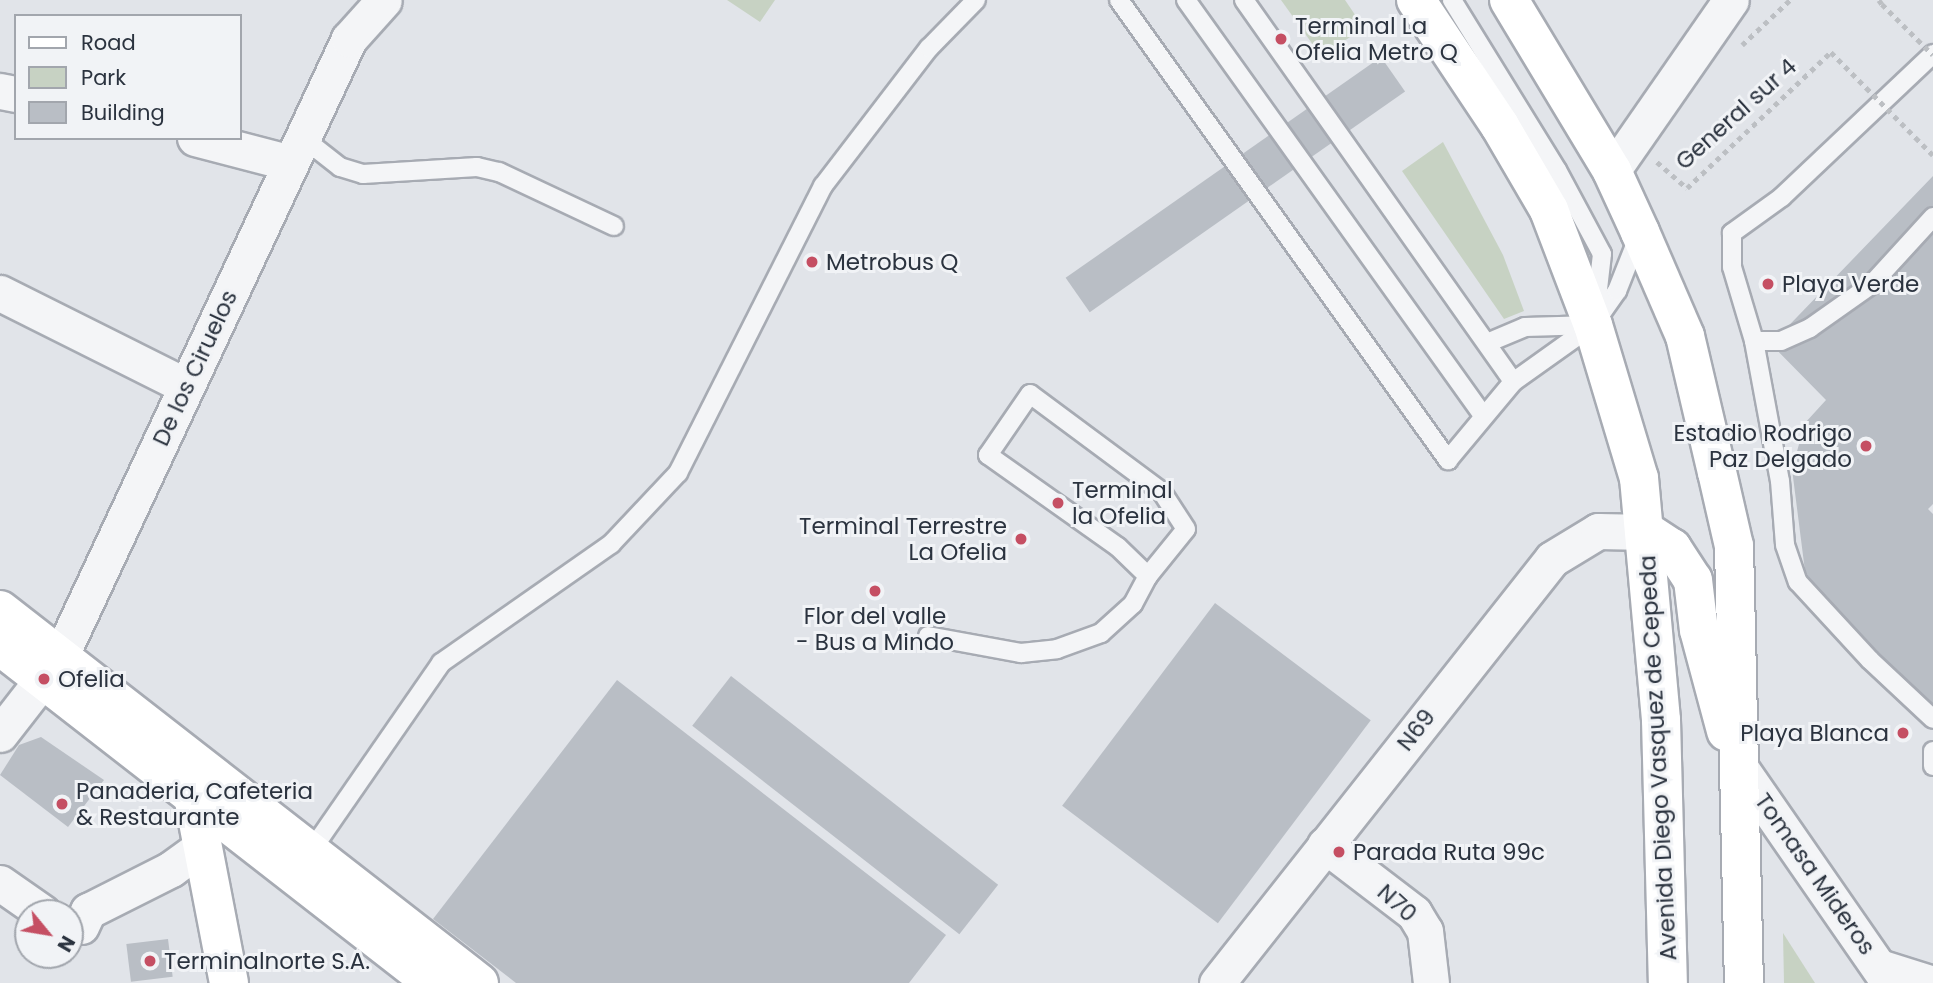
<!DOCTYPE html>
<style>
body{margin:0}
#map{position:relative;width:1933px;height:983px;overflow:hidden;background:#e1e4e9;font-family:Poppins,sans-serif}
div>[style]{position:absolute}
.green>*{inset:0;background:#c7d2c3}
.building>*{inset:0;background:#b9bec5;transform-origin:0 0}
.path>*{height:4.5px;margin-top:-2.25px;transform-origin:0;background:repeating-linear-gradient(90deg,#bcbfc3 0 5px,transparent 0 10px)}
.roads{filter:drop-shadow(2px 0 #a7abb3) drop-shadow(-2px 0 #a7abb3) drop-shadow(0 2px #a7abb3) drop-shadow(0 -2px #a7abb3)}
.lane>*{height:18px;margin:-9px;padding:0 9px;transform-origin:9px;border-radius:9px;background:#f4f5f7}
.street>*{height:35px;margin:-17.5px;padding:0 17.5px;transform-origin:17.5px;border-radius:17.5px;background:#f4f5f7}
.secondary>*{height:38px;margin:-19px;padding:0 19px;transform-origin:19px;border-radius:19px;background:#fff}
.primary>*{height:38px;margin:-19px;padding:0 19px;transform-origin:19px;border-radius:19px;background:#fff}
.path-bridge>*{height:4.5px;margin-top:-2.25px;transform-origin:0;background:repeating-linear-gradient(90deg,#bcbfc3 0 5px,transparent 0 10px)}
.dots>*{width:19px;height:19px;translate:-50% -50%;box-sizing:border-box;border:4px solid #f1f3f6;border-radius:50%}
span{translate:-50% -50%;white-space:nowrap;text-align:center;line-height:1.15;-webkit-text-stroke:6px #f1f3f6;paint-order:stroke}
.poi-label{font-size:23px;color:#2b333f}
.left{translate:0 -50%;text-align:left}
.right{translate:-100% -50%;text-align:right}
.street-label{font-size:23px;color:#2b333f}
.legend{position:absolute;left:14px;top:14px;width:228px;height:126px;box-sizing:border-box;background:#f1f3f6;border:2px solid #a2a6ad;margin:0;padding:9px 12px;list-style:none;font-size:21px;color:#2b333f}
.legend li{display:flex;align-items:center;gap:14px;height:35px}
.legend b{width:35px;border:2px solid #a2a6ad}
.north{position:absolute;left:14px;top:899px;width:70px;height:70px;box-sizing:border-box;background:#f1f3f6;border:2px solid #a2a6ad;border-radius:50%;rotate:120deg;font-size:19px;font-weight:700;line-height:28px;text-align:center;color:#2b333f}
.north::after{content:'';display:block;margin:auto;width:24px;height:32px;background:#c54f63;clip-path:polygon(50% 0,100% 100%,50% 72%,0 100%)}
</style>
<div id="map">
<div class="green">
<i style="clip-path:polygon(727px 0,775px 0,760px 22px)"></i>
<i style="clip-path:polygon(1281px 0,1345px 0,1364px 28px,1321px 56px)"></i>
<i style="clip-path:polygon(1443px 142px,1503px 255px,1524px 311px,1504px 319px,1402px 171px)"></i>
<i style="clip-path:polygon(1783px 933px,1815px 983px,1784px 983px)"></i>
</div>
<div class="building">
<i style="left:1381px;top:57px;width:42px;height:385px;rotate:55deg"></i>
<i style="clip-path:polygon(1933px 176px,1933px 504px,1928px 509px,1933px 514px,1933px 715px,1841px 627px,1805px 571px,1792px 469px,1805px 423px,1826px 400px,1771px 344px)"></i>
<i style="left:1215px;top:603px;width:195px;height:254px;rotate:37deg"></i>
<i style="left:731px;top:676px;width:339px;height:63px;rotate:38deg"></i>
<i style="clip-path:polygon(617px 680px,946px 935px,909px 983px,516px 983px,433px 919px)"></i>
<i style="clip-path:polygon(41px 737px,104px 780px,68px 827px,0 775px,19px 745px)"></i>
<i style="left:168px;top:939px;width:38px;height:42px;rotate:83deg"></i>
</div>
<div class="path">
<i style="left:1879px;top:0;width:5px;rotate:53deg"></i>
<i style="left:1742px;top:45px;width:66px;rotate:-43.2deg"></i>
<i style="left:1657px;top:162px;width:40px;rotate:41deg"></i>
<i style="left:1687px;top:188px;width:198px;rotate:-43.4deg"></i>
</div>
<div class="roads">
<div class="lane">
<i style="left:1119px;top:0;width:566px;rotate:54.43deg"></i>
<i style="left:1448px;top:460px;width:102px;rotate:-50.2deg"></i>
<i style="left:1513px;top:382px;width:98px;rotate:-35.5deg"></i>
<i style="left:1593px;top:325px;width:42px;rotate:-54.8deg"></i>
<i style="left:1617px;top:291px;width:57px;rotate:-68.4deg"></i>
<i style="left:1186px;top:0;width:509px;rotate:54.44deg"></i>
<i style="left:1244px;top:0;width:467px;rotate:54.8deg"></i>
<i style="left:1452px;top:0;width:200px;rotate:58.3deg"></i>
<i style="left:1557px;top:170px;width:95px;rotate:61.8deg"></i>
<i style="left:1602px;top:254px;width:61px;rotate:96.5deg"></i>
<i style="left:1933px;top:54px;width:208px;rotate:136.6deg"></i>
<i style="left:1782px;top:197px;width:62px;rotate:144.2deg"></i>
<i style="left:1732px;top:233px;width:34px;rotate:90deg"></i>
<i style="left:1732px;top:267px;width:77px;rotate:73.4deg"></i>
<i style="left:1754px;top:341px;width:27px"></i>
<i style="left:1781px;top:341px;width:32px;rotate:-24deg"></i>
<i style="left:1810px;top:328px;width:75px;rotate:-35.2deg"></i>
<i style="left:1871px;top:285px;width:92px;rotate:-47.6deg"></i>
<i style="left:303px;top:138px;width:47px;rotate:38.1deg"></i>
<i style="left:340px;top:167px;width:24px;rotate:17deg"></i>
<i style="left:363px;top:174px;width:114px;rotate:-3.5deg"></i>
<i style="left:477px;top:167px;width:23px;rotate:13deg"></i>
<i style="left:499px;top:172px;width:127px;rotate:25.2deg"></i>
<i style="left:1754px;top:341px;width:142px;rotate:79.5deg"></i>
<i style="left:1780px;top:481px;width:64px;rotate:85.5deg"></i>
<i style="left:1785px;top:545px;width:39px;rotate:71deg"></i>
<i style="left:1798px;top:582px;width:106px;rotate:47.3deg"></i>
<i style="left:1870px;top:660px;width:86px;rotate:43.1deg"></i>
<i style="left:1487px;top:343px;width:41px;rotate:-22.8deg"></i>
<i style="left:1525px;top:327px;width:68px;rotate:-1.7deg"></i>
<i style="left:928px;top:636px;width:95px;rotate:10.4deg"></i>
<i style="left:1021px;top:653px;width:36px;rotate:-6deg"></i>
<i style="left:1057px;top:649px;width:47px;rotate:-20deg"></i>
<i style="left:1101px;top:633px;width:43px;rotate:-42.2deg"></i>
<i style="left:1133px;top:604px;width:32px;rotate:-62deg"></i>
<i style="left:1148px;top:576px;width:60px;rotate:-51deg"></i>
<i style="left:1186px;top:529px;width:44px;rotate:-123deg"></i>
<i style="left:1162px;top:492px;width:164px;rotate:-143.4deg"></i>
<i style="left:1030px;top:394px;width:74px;rotate:124.5deg"></i>
<i style="left:988px;top:455px;width:159px;rotate:35.3deg"></i>
<i style="left:1118px;top:547px;width:42px;rotate:44deg"></i>
<i style="left:1933px;top:751px;width:15px;rotate:90deg"></i>
<i style="left:311px;top:851px;width:229px;rotate:-55.3deg"></i>
<i style="left:441px;top:663px;width:208px;rotate:-35deg"></i>
<i style="left:611px;top:544px;width:98px;rotate:-46.7deg"></i>
<i style="left:678px;top:473px;width:322px;rotate:-63.2deg"></i>
<i style="left:823px;top:186px;width:174px;rotate:-52.5deg"></i>
<i style="left:929px;top:48px;width:67px;rotate:-45.6deg"></i>
</div>
<div class="street">
<i style="left:0;top:91px;width:16px;rotate:11deg"></i>
<i style="left:195px;top:138px;width:99px;rotate:14.6deg"></i>
<i style="left:1612px;top:171px;width:208px;rotate:-55.2deg"></i>
<i style="left:0;top:293px;width:208px;rotate:26.6deg"></i>
<i style="left:0;top:734px;width:98px;rotate:-52.1deg"></i>
<i style="left:60px;top:657px;width:682px;rotate:-64.94deg"></i>
<i style="left:349px;top:39px;width:52px;rotate:-48.1deg"></i>
<i style="left:1739px;top:766px;width:264px;rotate:55.3deg"></i>
<i style="left:1325px;top:845px;width:112px;rotate:37.4deg"></i>
<i style="left:1414px;top:913px;width:21px;rotate:59deg"></i>
<i style="left:1425px;top:931px;width:52px;rotate:83.4deg"></i>
<i style="left:0;top:883px;width:52px;rotate:34.9deg"></i>
<i style="left:81px;top:926px;width:17px;rotate:-65deg"></i>
<i style="left:88px;top:911px;width:93px;rotate:-26.8deg"></i>
<i style="left:171px;top:869px;width:39px;rotate:-36deg"></i>
<i style="left:1882px;top:968px;width:50px;rotate:17.4deg"></i>
<i style="left:1217px;top:983px;width:540px;rotate:-51.69deg"></i>
<i style="left:1552px;top:559px;width:54px;rotate:-31.3deg"></i>
<i style="left:1598px;top:531px;width:49px;rotate:1.2deg"></i>
</div>
<div class="secondary">
<i style="left:0;top:610px;width:607px;rotate:37.91deg"></i>
<i style="left:0;top:646px;width:549px;rotate:37.89deg"></i>
<i style="left:199px;top:787px;width:11px;rotate:124deg"></i>
<i style="left:193px;top:796px;width:190px;rotate:79.1deg"></i>
</div>
<div class="primary">
<i style="left:1416px;top:0;width:151px;rotate:56.3deg"></i>
<i style="left:1500px;top:126px;width:97px;rotate:59.7deg"></i>
<i style="left:1549px;top:210px;width:123px;rotate:69.1deg"></i>
<i style="left:1593px;top:325px;width:160px;rotate:73.3deg"></i>
<i style="left:1639px;top:478px;width:243px;rotate:84.8deg"></i>
<i style="left:1661px;top:720px;width:263px;rotate:88.5deg"></i>
<i style="left:1509px;top:0;width:200px;rotate:58.9deg"></i>
<i style="left:1612px;top:171px;width:67px;rotate:65.3deg"></i>
<i style="left:1640px;top:232px;width:113px;rotate:66.6deg"></i>
<i style="left:1685px;top:336px;width:140px;rotate:76.8deg"></i>
<i style="left:1717px;top:472px;width:76px;rotate:77.1deg"></i>
<i style="left:1734px;top:546px;width:437px;rotate:88.7deg"></i>
<i style="left:1647px;top:532px;width:30px;rotate:33deg"></i>
<i style="left:1672px;top:548px;width:38px;rotate:57deg"></i>
<i style="left:1693px;top:580px;width:50px;rotate:83.2deg"></i>
<i style="left:1699px;top:630px;width:105px;rotate:75deg"></i>
</div>
</div>
<div class="path-bridge">
<i style="left:1882px;top:4px;width:72px;rotate:45deg"></i>
<i style="left:1831px;top:52px;width:145px;rotate:45.3deg"></i>
</div>
<div class="dots">
<i style="left:1281px;top:39px;background:#c54f63"></i>
<i style="left:812px;top:262px;background:#c54f63"></i>
<i style="left:1768px;top:284px;background:#c54f63"></i>
<i style="left:1866px;top:446px;background:#c54f63"></i>
<i style="left:1058px;top:503px;background:#c54f63"></i>
<i style="left:1021px;top:539px;background:#c54f63"></i>
<i style="left:875px;top:591px;background:#c54f63"></i>
<i style="left:44px;top:679px;background:#c54f63"></i>
<i style="left:1903px;top:733px;background:#c54f63"></i>
<i style="left:62px;top:804px;background:#c54f63"></i>
<i style="left:1339px;top:852px;background:#c54f63"></i>
<i style="left:150px;top:961px;background:#c54f63"></i>
</div>
<div class="poi-label">
<span class="left" style="left:1295px;top:39px">Terminal La<br>Ofelia Metro Q</span>
<span class="left" style="left:826px;top:262px">Metrobus Q</span>
<span class="left" style="left:1782px;top:284px">Playa Verde</span>
<span class="right" style="left:1852px;top:446px">Estadio Rodrigo<br>Paz Delgado</span>
<span class="left" style="left:1072px;top:503px">Terminal<br>la Ofelia</span>
<span class="right" style="left:1007px;top:539px">Terminal Terrestre<br>La Ofelia</span>
<span style="left:875px;top:629px">Flor del valle<br>- Bus a Mindo</span>
<span class="left" style="left:58px;top:679px">Ofelia</span>
<span class="right" style="left:1889px;top:733px">Playa Blanca</span>
<span class="left" style="left:76px;top:804px">Panaderia, Cafeteria<br>&amp; Restaurante</span>
<span class="left" style="left:1353px;top:852px">Parada Ruta 99c</span>
<span class="left" style="left:164px;top:961px">Terminalnorte S.A.</span>
</div>
<div class="street-label">
<span style="left:1736px;top:114px;rotate:-42deg">General sur 4</span>
<span style="left:195px;top:368px;rotate:-65deg">De los Ciruelos</span>
<span style="left:1416px;top:730px;rotate:-52deg">N69</span>
<span style="left:1658px;top:758px;rotate:-93deg">Avenida Diego Vasquez de Cepeda</span>
<span style="left:1815px;top:874px;rotate:55deg">Tomasa Mideros</span>
<span style="left:1397px;top:903px;rotate:42deg">N70</span>
</div>
<ul class="legend">
<li><b style="height:9px;background:#fff"></b>Road</li>
<li><b style="height:19px;background:#c7d2c3"></b>Park</li>
<li><b style="height:19px;background:#b9bec5"></b>Building</li>
</ul>
<div class="north">N</div>
</div>
